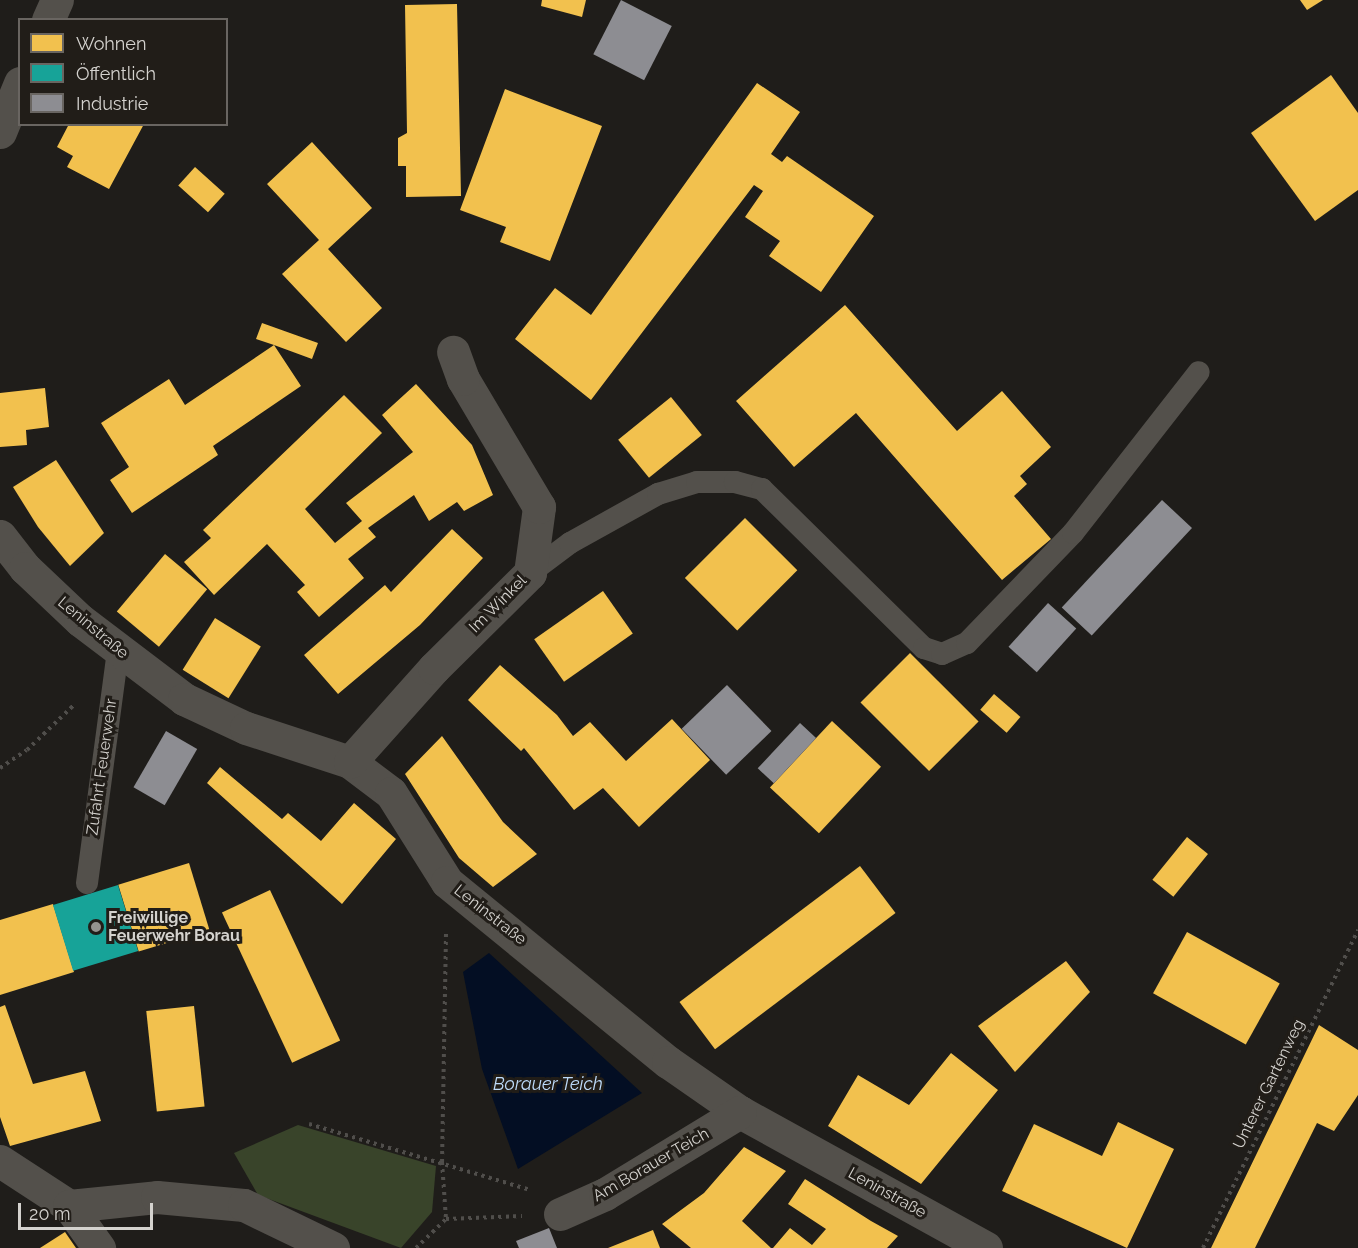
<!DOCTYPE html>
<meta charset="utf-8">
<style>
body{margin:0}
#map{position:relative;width:1358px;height:1248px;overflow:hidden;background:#1f1d1a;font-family:Raleway,sans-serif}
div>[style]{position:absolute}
.green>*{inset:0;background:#39442a}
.water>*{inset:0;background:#030e23}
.homes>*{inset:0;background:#f2c14e;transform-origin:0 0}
.public>*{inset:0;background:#17a398;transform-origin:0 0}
.industry>*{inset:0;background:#8d8d92;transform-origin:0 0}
.path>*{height:4px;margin-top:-2px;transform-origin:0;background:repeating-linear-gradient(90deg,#504e4b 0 3px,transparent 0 7.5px)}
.service>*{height:22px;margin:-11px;padding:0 11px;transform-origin:11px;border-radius:11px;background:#53504b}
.minor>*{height:33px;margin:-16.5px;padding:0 16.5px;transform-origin:16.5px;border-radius:16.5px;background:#53504b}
.dots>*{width:16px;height:16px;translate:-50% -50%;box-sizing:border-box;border:3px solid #211d18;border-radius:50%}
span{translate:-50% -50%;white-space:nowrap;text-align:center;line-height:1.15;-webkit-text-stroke:6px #211d18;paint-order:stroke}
.street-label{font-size:16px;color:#d4d2ce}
.poi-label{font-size:16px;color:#d4d2ce;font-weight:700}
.left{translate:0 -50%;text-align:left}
.water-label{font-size:18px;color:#bddaf9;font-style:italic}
.legend{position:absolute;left:18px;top:18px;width:210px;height:108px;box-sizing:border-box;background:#211d18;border:2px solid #696561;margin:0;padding:8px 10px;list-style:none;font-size:18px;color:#d4d2ce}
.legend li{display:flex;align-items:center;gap:12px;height:30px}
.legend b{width:30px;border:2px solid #696561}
.scale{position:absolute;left:18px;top:1203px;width:135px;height:27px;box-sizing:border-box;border:3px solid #d4d2ce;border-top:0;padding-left:8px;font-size:18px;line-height:21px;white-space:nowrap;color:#d4d2ce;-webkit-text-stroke:4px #211d18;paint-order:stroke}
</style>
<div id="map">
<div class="green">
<i style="clip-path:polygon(298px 1125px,436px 1166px,432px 1212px,401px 1248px,258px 1195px,234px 1153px)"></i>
</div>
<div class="water">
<i style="clip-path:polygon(489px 953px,642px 1093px,518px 1169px,482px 1069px,463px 972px)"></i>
</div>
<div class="homes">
<i style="clip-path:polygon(542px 0,586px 0,582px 17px,541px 6px)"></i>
<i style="clip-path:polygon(1300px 0,1323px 0,1307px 10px)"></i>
<i style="clip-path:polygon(457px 4px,461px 196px,406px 197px,406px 166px,398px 166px,398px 138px,407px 133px,405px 5px)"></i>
<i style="clip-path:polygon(1331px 75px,1358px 113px,1358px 190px,1315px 221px,1251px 133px)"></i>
<i style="clip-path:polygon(757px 83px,800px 112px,771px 154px,782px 162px,787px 156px,874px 216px,821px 292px,769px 256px,780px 241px,745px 217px,763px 191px,754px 185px,591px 400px,515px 339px,555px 288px,591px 315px)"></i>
<i style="clip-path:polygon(505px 89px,602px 126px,550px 261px,500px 242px,506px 227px,460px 210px)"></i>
<i style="clip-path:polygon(69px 124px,144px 124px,109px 189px,67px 167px,73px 156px,57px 147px)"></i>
<i style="clip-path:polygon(312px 142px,372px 208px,328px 249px,382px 308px,346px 342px,282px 274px,319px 240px,267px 184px)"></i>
<i style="left:195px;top:167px;width:40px;height:25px;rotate:42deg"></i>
<i style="clip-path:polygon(845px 305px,957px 431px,1002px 391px,1051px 447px,1020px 476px,1027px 484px,1014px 496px,1051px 539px,1002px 580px,856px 413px,794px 467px,736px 401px)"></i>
<i style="clip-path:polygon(262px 323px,318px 343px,312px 359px,274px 345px,301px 386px,213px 446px,218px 455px,132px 513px,110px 480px,129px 467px,101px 423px,169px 379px,185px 405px,274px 345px,256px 339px)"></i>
<i style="clip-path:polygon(416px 384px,472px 445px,493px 495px,464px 511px,457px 502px,429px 521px,414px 495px,368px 528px,376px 537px,348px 559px,364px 578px,319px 617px,297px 592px,305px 585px,267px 544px,214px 595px,184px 562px,211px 538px,203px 530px,344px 395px,382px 433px,305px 509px,335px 543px,362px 521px,346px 503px,413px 452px,382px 415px)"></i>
<i style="clip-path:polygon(45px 388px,49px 427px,26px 430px,27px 445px,0 447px,0 393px)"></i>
<i style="left:671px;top:397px;width:49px;height:68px;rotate:51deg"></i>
<i style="clip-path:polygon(56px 460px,104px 533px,70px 566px,38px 527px,13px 487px)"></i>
<i style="left:745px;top:518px;width:74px;height:85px;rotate:45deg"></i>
<i style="clip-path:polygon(452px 529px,483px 558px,420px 625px,338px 694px,304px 655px,385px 585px,391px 592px)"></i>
<i style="left:165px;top:554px;width:55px;height:75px;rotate:40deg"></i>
<i style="left:603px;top:591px;width:52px;height:84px;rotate:55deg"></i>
<i style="left:215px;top:618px;width:54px;height:61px;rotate:32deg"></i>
<i style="left:910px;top:653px;width:97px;height:70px;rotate:45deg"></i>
<i style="clip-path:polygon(500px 665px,557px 715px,573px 736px,590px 722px,626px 761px,672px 719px,710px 760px,639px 827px,603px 788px,574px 810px,524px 748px,521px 751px,468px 700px)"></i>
<i style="left:994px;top:694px;width:35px;height:21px;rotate:41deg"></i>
<i style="left:832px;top:721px;width:67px;height:91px;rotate:43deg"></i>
<i style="clip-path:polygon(442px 736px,503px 822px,537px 854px,493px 887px,459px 858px,405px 774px)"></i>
<i style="clip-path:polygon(220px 767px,282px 819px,288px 813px,321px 841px,354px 803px,396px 839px,342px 904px,207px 783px)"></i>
<i style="left:1187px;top:837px;width:27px;height:55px;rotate:39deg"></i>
<i style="left:189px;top:863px;width:70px;height:74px;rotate:73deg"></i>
<i style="left:860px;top:866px;width:59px;height:226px;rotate:53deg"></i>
<i style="left:270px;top:890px;width:166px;height:53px;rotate:65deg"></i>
<i style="clip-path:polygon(53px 904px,74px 972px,0 995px,0 920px)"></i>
<i style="left:1187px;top:932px;width:106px;height:70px;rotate:29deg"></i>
<i style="clip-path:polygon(1066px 961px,1090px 992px,1015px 1072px,978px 1026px)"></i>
<i style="clip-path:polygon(5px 1005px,33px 1084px,85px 1071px,101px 1121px,10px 1146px,0 1117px,0 1007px)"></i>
<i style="left:194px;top:1006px;width:101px;height:48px;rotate:84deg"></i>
<i style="clip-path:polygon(1319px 1025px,1358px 1050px,1358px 1095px,1334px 1131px,1317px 1123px,1255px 1248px,1211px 1248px)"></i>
<i style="clip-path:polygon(951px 1053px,998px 1090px,921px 1184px,828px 1126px,858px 1075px,909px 1105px)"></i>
<i style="clip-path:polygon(1118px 1122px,1174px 1149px,1127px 1248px,1002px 1191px,1034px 1124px,1102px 1156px)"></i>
<i style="clip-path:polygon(744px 1147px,786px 1171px,742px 1221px,771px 1248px,691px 1248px,662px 1224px,704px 1193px)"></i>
<i style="clip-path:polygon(805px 1179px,871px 1221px,898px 1236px,887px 1248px,773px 1248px,790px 1228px,812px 1245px,826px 1229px,788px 1204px)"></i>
<i style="clip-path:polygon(653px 1230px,660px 1248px,608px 1248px)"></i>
<i style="clip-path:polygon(65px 1232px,76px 1248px,40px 1248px)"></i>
</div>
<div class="public">
<i style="left:118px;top:885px;width:69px;height:68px;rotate:73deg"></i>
</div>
<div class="industry">
<i style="left:621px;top:0;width:57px;height:61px;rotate:27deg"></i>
<i style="left:1162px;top:500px;width:41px;height:147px;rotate:43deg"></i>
<i style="left:1048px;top:603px;width:38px;height:59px;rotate:42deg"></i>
<i style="left:727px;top:685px;width:64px;height:63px;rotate:46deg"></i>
<i style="left:800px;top:723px;width:22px;height:62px;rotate:43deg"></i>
<i style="left:166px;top:731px;width:36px;height:65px;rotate:30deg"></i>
<i style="clip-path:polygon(549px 1228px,557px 1248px,519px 1248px,516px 1241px)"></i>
</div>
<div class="path">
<i style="left:0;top:768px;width:32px;rotate:-34deg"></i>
<i style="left:27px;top:750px;width:65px;rotate:-43.8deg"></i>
<i style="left:446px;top:934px;width:228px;rotate:91deg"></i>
<i style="left:442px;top:1162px;width:57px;rotate:86deg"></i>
<i style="left:446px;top:1219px;width:76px;rotate:-2.3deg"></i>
<i style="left:309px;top:1124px;width:231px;rotate:16.6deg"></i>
<i style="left:416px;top:1248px;width:42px;rotate:-44deg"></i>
<i style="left:1203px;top:1248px;width:354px;rotate:-64deg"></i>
</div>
<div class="service">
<i style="left:530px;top:573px;width:50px;rotate:-36.9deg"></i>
<i style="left:570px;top:543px;width:101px;rotate:-29.1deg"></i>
<i style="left:658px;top:494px;width:41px;rotate:-17.1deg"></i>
<i style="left:697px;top:482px;width:38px"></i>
<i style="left:735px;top:482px;width:28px;rotate:15deg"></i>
<i style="left:762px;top:489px;width:227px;rotate:44.5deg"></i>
<i style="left:924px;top:648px;width:19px;rotate:18deg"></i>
<i style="left:942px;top:654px;width:27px;rotate:-24deg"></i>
<i style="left:967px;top:643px;width:153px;rotate:-46.1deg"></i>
<i style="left:1073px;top:533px;width:204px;rotate:-52deg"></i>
<i style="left:87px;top:883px;width:234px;rotate:-82.4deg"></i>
</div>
<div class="minor">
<i style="left:48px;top:20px;width:22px;rotate:-66deg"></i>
<i style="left:0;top:132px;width:53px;rotate:-67.8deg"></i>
<i style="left:0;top:536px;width:41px;rotate:52deg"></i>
<i style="left:25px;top:568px;width:76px;rotate:43.4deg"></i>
<i style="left:80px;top:620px;width:131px;rotate:37.2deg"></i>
<i style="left:184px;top:699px;width:68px;rotate:25.1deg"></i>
<i style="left:246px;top:728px;width:109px;rotate:18.1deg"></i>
<i style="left:350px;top:762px;width:51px;rotate:37.1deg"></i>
<i style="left:391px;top:793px;width:105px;rotate:57.8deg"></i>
<i style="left:447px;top:882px;width:285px;rotate:39.2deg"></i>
<i style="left:668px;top:1062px;width:88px;rotate:34.8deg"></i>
<i style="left:740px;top:1112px;width:281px;rotate:28.9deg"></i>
<i style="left:350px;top:762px;width:126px;rotate:-48.2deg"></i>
<i style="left:434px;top:668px;width:135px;rotate:-44.7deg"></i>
<i style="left:530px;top:573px;width:67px;rotate:-82.2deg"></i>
<i style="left:539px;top:507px;width:149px;rotate:-120.7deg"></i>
<i style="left:463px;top:379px;width:29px;rotate:-110deg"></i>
<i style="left:0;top:1161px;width:82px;rotate:33.1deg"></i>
<i style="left:69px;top:1206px;width:52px;rotate:54.5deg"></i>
<i style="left:69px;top:1206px;width:88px;rotate:-5.8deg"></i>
<i style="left:157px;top:1197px;width:87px;rotate:5.3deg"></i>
<i style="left:244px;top:1205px;width:99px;rotate:25.8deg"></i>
<i style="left:560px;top:1214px;width:49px;rotate:-24deg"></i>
<i style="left:605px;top:1194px;width:158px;rotate:-31.3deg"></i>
</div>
<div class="dots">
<i style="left:96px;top:927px;background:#95938f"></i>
</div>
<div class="street-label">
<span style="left:498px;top:604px;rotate:-45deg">Im Winkel</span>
<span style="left:93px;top:628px;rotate:40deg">Leninstraße</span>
<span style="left:102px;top:767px;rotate:-82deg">Zufahrt Feuerwehr</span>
<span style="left:490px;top:915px;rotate:38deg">Leninstraße</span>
<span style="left:1269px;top:1084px;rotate:-64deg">Unterer Gartenweg</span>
<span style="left:651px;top:1165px;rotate:-30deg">Am Borauer Teich</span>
<span style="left:887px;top:1193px;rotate:29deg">Leninstraße</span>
</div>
<div class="poi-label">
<span class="left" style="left:108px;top:927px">Freiwillige<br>Feuerwehr Borau</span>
</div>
<div class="water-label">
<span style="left:548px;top:1084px">Borauer Teich</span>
</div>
<ul class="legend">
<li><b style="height:16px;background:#f2c14e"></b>Wohnen</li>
<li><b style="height:16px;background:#17a398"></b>Öffentlich</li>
<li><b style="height:16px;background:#8d8d92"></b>Industrie</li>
</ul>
<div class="scale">20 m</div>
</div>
